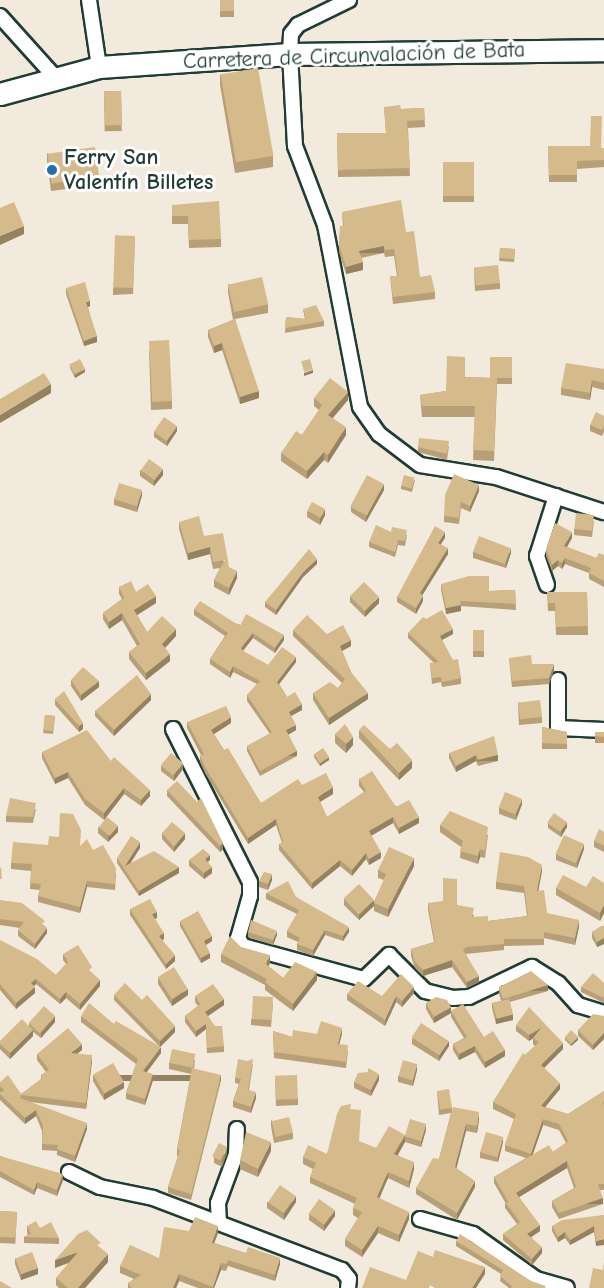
<!DOCTYPE html>
<meta charset="utf-8">
<style>
body{margin:0}
#map{position:relative;width:604px;height:1288px;overflow:hidden;background:#f2eadc;font-family:"Comic Neue",sans-serif}
div>[style]{position:absolute}
.roads{filter:drop-shadow(2px 0 #1f3d34) drop-shadow(-2px 0 #1f3d34) drop-shadow(0 2px #1f3d34) drop-shadow(0 -2px #1f3d34)}
.street>*{height:14px;margin:-7px;padding:0 7px;transform-origin:7px;border-radius:7px;background:#fff}
.primary>*{height:21px;margin:-10.5px;padding:0 10.5px;transform-origin:10.5px;border-radius:10.5px;background:#fff}
.wall>*{inset:0;background:#b7a078;transform-origin:0 0}
.shaded-wall>*{inset:0;background:#958261;transform-origin:0 0}
.building>*{inset:0;background:#d5ba8b;transform-origin:0 0}
.dots>*{width:16px;height:16px;translate:-50% -50%;box-sizing:border-box;border:3px solid #fff;border-radius:50%}
span{translate:-50% -50%;white-space:nowrap;text-align:center;line-height:1.15;-webkit-text-stroke:6px #fff;paint-order:stroke}
.street-label{font-size:22px;color:#1f3d34}
.poi-label{font-size:22px;color:#1f3d34;font-weight:700}
.left{translate:0 -50%;text-align:left}
</style>
<div id="map">
<div class="roads">
<div class="street">
<i style="left:89px;top:0;width:68px;rotate:81.5deg"></i>
<i style="left:349px;top:0;width:57px;rotate:153.9deg"></i>
<i style="left:298px;top:25px;width:11px;rotate:128deg"></i>
<i style="left:291px;top:34px;width:20px;rotate:93deg"></i>
<i style="left:290px;top:54px;width:92px;rotate:86.9deg"></i>
<i style="left:295px;top:146px;width:85px;rotate:69.2deg"></i>
<i style="left:325px;top:225px;width:185px;rotate:79.1deg"></i>
<i style="left:360px;top:407px;width:33px;rotate:55deg"></i>
<i style="left:379px;top:434px;width:51px;rotate:37.1deg"></i>
<i style="left:420px;top:465px;width:77px;rotate:9deg"></i>
<i style="left:496px;top:477px;width:114px;rotate:18deg"></i>
<i style="left:0;top:16px;width:82px;rotate:48deg"></i>
<i style="left:547px;top:585px;width:31px;rotate:-109deg"></i>
<i style="left:537px;top:556px;width:63px;rotate:-72.4deg"></i>
<i style="left:558px;top:680px;width:48px;rotate:90deg"></i>
<i style="left:558px;top:728px;width:46px;rotate:2.5deg"></i>
<i style="left:173px;top:729px;width:171px;rotate:63.3deg"></i>
<i style="left:250px;top:882px;width:14px;rotate:90deg"></i>
<i style="left:250px;top:896px;width:44px;rotate:105.9deg"></i>
<i style="left:238px;top:938px;width:9px;rotate:58deg"></i>
<i style="left:243px;top:946px;width:125px;rotate:15.3deg"></i>
<i style="left:364px;top:979px;width:35px;rotate:-44deg"></i>
<i style="left:389px;top:955px;width:51px;rotate:45deg"></i>
<i style="left:425px;top:991px;width:29px;rotate:14deg"></i>
<i style="left:453px;top:998px;width:16px;rotate:-4deg"></i>
<i style="left:469px;top:997px;width:70px;rotate:-25.5deg"></i>
<i style="left:532px;top:967px;width:31px;rotate:32deg"></i>
<i style="left:558px;top:983px;width:30px;rotate:48deg"></i>
<i style="left:578px;top:1005px;width:27px;rotate:17deg"></i>
<i style="left:69px;top:1172px;width:34px;rotate:26deg"></i>
<i style="left:100px;top:1187px;width:54px;rotate:11.7deg"></i>
<i style="left:153px;top:1198px;width:202px;rotate:20.9deg"></i>
<i style="left:342px;top:1270px;width:11px;rotate:52deg"></i>
<i style="left:349px;top:1279px;width:9px;rotate:96deg"></i>
<i style="left:420px;top:1219px;width:55px;rotate:15.8deg"></i>
<i style="left:473px;top:1234px;width:77px;rotate:35.5deg"></i>
<i style="left:536px;top:1279px;width:32px;rotate:16deg"></i>
<i style="left:219px;top:1223px;width:20px;rotate:-93deg"></i>
<i style="left:218px;top:1203px;width:52px;rotate:-69.8deg"></i>
<i style="left:236px;top:1154px;width:25px;rotate:-88deg"></i>
</div>
<div class="primary">
<i style="left:0;top:94px;width:103px;rotate:-15.3deg"></i>
<i style="left:99px;top:67px;width:191px;rotate:-3.9deg"></i>
<i style="left:290px;top:54px;width:314px;rotate:-0.7deg"></i>
</div>
</div>
<div class="wall">
<i style="left:220px;top:0;width:14px;height:17px"></i>
<i style="clip-path:polygon(220px 74px,273px 156px,273px 167px,235px 173px,220px 85px)"></i>
<i style="left:121px;top:91px;width:40px;height:17px;rotate:89deg"></i>
<i style="clip-path:polygon(384px 107px,401px 109px,424px 108px,425px 127px,408px 128px,410px 176px,338px 177px,337px 133px,386px 133px)"></i>
<i style="clip-path:polygon(548px 146px,604px 148px,604px 167px,577px 169px,577px 182px,549px 182px)"></i>
<i style="clip-path:polygon(47px 153px,99px 177px,99px 185px,51px 191px,47px 161px)"></i>
<i style="left:474px;top:162px;width:40px;height:31px;rotate:90deg"></i>
<i style="clip-path:polygon(172px 205px,221px 239px,221px 247px,189px 248px,188px 224px,172px 224px)"></i>
<i style="clip-path:polygon(342px 212px,406px 232px,420px 277px,435px 292px,435px 299px,393px 304px,390px 276px,397px 276px,394px 256px,385px 257px,384px 253px,361px 258px,363px 270px,346px 274px,339px 252px,340px 226px,343px 226px)"></i>
<i style="clip-path:polygon(135px 236px,133px 294px,113px 295px,113px 289px)"></i>
<i style="left:500px;top:248px;width:15px;height:13px;rotate:4deg"></i>
<i style="clip-path:polygon(474px 267px,500px 283px,500px 289px,475px 291px)"></i>
<i style="clip-path:polygon(228px 284px,268px 304px,268px 313px,235px 319px,259px 398px,240px 404px,222px 350px,214px 353px,208px 337px,208px 330px,233px 320px,228px 292px)"></i>
<i style="clip-path:polygon(66px 288px,90px 306px,88px 307px,97px 342px,84px 346px,66px 294px)"></i>
<i style="clip-path:polygon(303px 309px,324px 321px,324px 326px,285px 333px,286px 317px,305px 319px)"></i>
<i style="clip-path:polygon(149px 349px,172px 401px,172px 409px,151px 410px)"></i>
<i style="clip-path:polygon(512px 357px,512px 384px,497px 384px,494px 461px,473px 460px,475px 417px,422px 417px,420px 395px,446px 391px,465px 377px,490px 378px)"></i>
<i style="clip-path:polygon(70px 365px,85px 372px,75px 378px,70px 368px)"></i>
<i style="clip-path:polygon(604px 369px,604px 390px,592px 387px,590px 400px,561px 395px,561px 388px)"></i>
<i style="clip-path:polygon(314px 398px,348px 400px,333px 418px,346px 435px,328px 463px,324px 460px,307px 479px,281px 461px,281px 453px,302px 435px,319px 410px,314px 406px)"></i>
<i style="clip-path:polygon(604px 416px,604px 432px,602px 436px,590px 431px,590px 425px)"></i>
<i style="clip-path:polygon(177px 431px,167px 446px,154px 437px,154px 432px)"></i>
<i style="clip-path:polygon(449px 446px,447px 460px,418px 452px,418px 447px)"></i>
<i style="clip-path:polygon(140px 470px,163px 475px,154px 486px,140px 476px)"></i>
<i style="clip-path:polygon(415px 480px,412px 492px,401px 489px,401px 486px)"></i>
<i style="clip-path:polygon(479px 485px,479px 491px,470px 512px,461px 508px,459px 524px,444px 522px,444px 516px)"></i>
<i style="clip-path:polygon(384px 490px,366px 522px,351px 512px,351px 507px)"></i>
<i style="clip-path:polygon(142px 495px,137px 512px,114px 505px,114px 499px)"></i>
<i style="clip-path:polygon(307px 511px,325px 515px,320px 525px,307px 517px)"></i>
<i style="clip-path:polygon(594px 521px,592px 537px,574px 535px,574px 529px)"></i>
<i style="clip-path:polygon(179px 522px,204px 536px,237px 578px,229px 595px,214px 587px,214px 580px,220px 568px,213px 569px,210px 554px,188px 560px,179px 529px)"></i>
<i style="clip-path:polygon(391px 532px,407px 535px,405px 546px,398px 545px,395px 557px,369px 547px,369px 542px)"></i>
<i style="clip-path:polygon(445px 538px,441px 544px,448px 554px,422px 595px,423px 601px,416px 614px,397px 602px,397px 597px)"></i>
<i style="clip-path:polygon(572px 538px,567px 547px,596px 558px,604px 555px,604px 587px,589px 579px,589px 573px,565px 564px,562px 569px,558px 566px,552px 571px,546px 556px,546px 549px)"></i>
<i style="clip-path:polygon(473px 552px,511px 553px,506px 568px,473px 558px)"></i>
<i style="clip-path:polygon(317px 564px,303px 577px,276px 615px,265px 607px,265px 602px)"></i>
<i style="clip-path:polygon(441px 584px,489px 591px,515px 590px,516px 610px,461px 606px,461px 611px,446px 614px,441px 590px)"></i>
<i style="clip-path:polygon(119px 587px,136px 592px,156px 603px,137px 615px,147px 632px,176px 636px,165px 648px,170px 661px,146px 680px,129px 659px,129px 652px,137px 646px,122px 620px,109px 629px,103px 619px,103px 613px,122px 599px,119px 594px)"></i>
<i style="clip-path:polygon(547px 592px,587px 592px,588px 635px,556px 635px,555px 611px,548px 611px)"></i>
<i style="clip-path:polygon(350px 596px,379px 603px,365px 617px,350px 602px)"></i>
<i style="clip-path:polygon(194px 609px,284px 640px,275px 653px,253px 638px,243px 651px,268px 665px,296px 662px,279px 684px,287px 697px,302px 710px,291px 716px,296px 730px,288px 735px,297px 756px,260px 776px,247px 751px,247px 746px,270px 734px,247px 701px,247px 695px,257px 684px,233px 672px,230px 678px,210px 664px,210px 659px,225px 636px,194px 615px)"></i>
<i style="clip-path:polygon(426px 619px,453px 634px,442px 640px,461px 678px,461px 684px,442px 687px,441px 682px,432px 684px,430px 663px,434px 663px,408px 638px,408px 633px)"></i>
<i style="clip-path:polygon(293px 630px,327px 634px,351px 646px,342px 651px,351px 672px,368px 699px,329px 725px,313px 700px,313px 693px,338px 688px,342px 683px,293px 636px)"></i>
<i style="left:473px;top:630px;width:11px;height:27px"></i>
<i style="clip-path:polygon(509px 658px,554px 670px,549px 684px,512px 687px)"></i>
<i style="clip-path:polygon(71px 680px,99px 687px,81px 701px,71px 686px)"></i>
<i style="clip-path:polygon(55px 699px,83px 729px,79px 732px,55px 705px)"></i>
<i style="clip-path:polygon(151px 700px,114px 736px,95px 716px,95px 711px)"></i>
<i style="clip-path:polygon(518px 702px,542px 717px,542px 723px,519px 725px)"></i>
<i style="left:45px;top:715px;width:10px;height:18px;rotate:6deg"></i>
<i style="clip-path:polygon(187px 722px,231px 723px,214px 734px,224px 750px,261px 803px,302px 785px,333px 794px,320px 802px,327px 817px,364px 792px,359px 786px,359px 779px,419px 823px,399px 834px,393px 823px,371px 836px,381px 858px,369px 865px,366px 859px,352px 876px,340px 866px,312px 889px,279px 850px,279px 844px,282px 843px,276px 825px,248px 844px,205px 773px,200px 762px,200px 756px,201px 755px,187px 728px)"></i>
<i style="clip-path:polygon(542px 727px,567px 732px,567px 749px,542px 749px)"></i>
<i style="clip-path:polygon(359px 730px,390px 749px,412px 768px,399px 780px,359px 738px)"></i>
<i style="left:595px;top:732px;width:9px;height:11px"></i>
<i style="clip-path:polygon(335px 734px,353px 745px,346px 753px,335px 743px)"></i>
<i style="clip-path:polygon(42px 752px,111px 761px,150px 796px,141px 806px,124px 794px,104px 820px,85px 805px,68px 778px,55px 784px,42px 758px)"></i>
<i style="clip-path:polygon(449px 753px,498px 755px,498px 761px,478px 766px,476px 761px,456px 772px,449px 758px)"></i>
<i style="clip-path:polygon(314px 754px,329px 760px,320px 766px,314px 757px)"></i>
<i style="clip-path:polygon(161px 766px,183px 769px,174px 781px,161px 771px)"></i>
<i style="clip-path:polygon(167px 790px,197px 802px,223px 849px,220px 852px,167px 796px)"></i>
<i style="clip-path:polygon(522px 804px,516px 820px,499px 814px,499px 808px)"></i>
<i style="clip-path:polygon(36px 809px,33px 823px,6px 822px,6px 816px)"></i>
<i style="clip-path:polygon(548px 823px,567px 827px,561px 837px,548px 828px)"></i>
<i style="clip-path:polygon(440px 825px,488px 835px,485px 858px,480px 857px,478px 864px,460px 858px,461px 847px,440px 832px)"></i>
<i style="clip-path:polygon(98px 827px,118px 832px,108px 842px,98px 833px)"></i>
<i style="clip-path:polygon(604px 832px,604px 852px,594px 847px,594px 841px)"></i>
<i style="clip-path:polygon(162px 833px,185px 839px,174px 852px,162px 839px)"></i>
<i style="clip-path:polygon(48px 845px,81px 846px,93px 850px,116px 874px,115px 890px,87px 887px,80px 913px,38px 902px,38px 896px,40px 890px,30px 889px,31px 871px,11px 869px,11px 863px)"></i>
<i style="clip-path:polygon(140px 848px,130px 864px,179px 873px,139px 896px,117px 863px,117px 858px)"></i>
<i style="clip-path:polygon(584px 849px,577px 868px,556px 860px,556px 854px)"></i>
<i style="clip-path:polygon(189px 860px,210px 860px,208px 862px,212px 873px,204px 879px,189px 866px)"></i>
<i style="clip-path:polygon(414px 866px,388px 917px,374px 911px,374px 906px,359px 920px,344px 905px,344px 899px,374px 902px,384px 880px,378px 878px,378px 870px)"></i>
<i style="clip-path:polygon(542px 871px,538px 891px,547px 913px,579px 927px,575px 945px,544px 938px,544px 945px,504px 946px,504px 950px,466px 954px,479px 982px,467px 988px,452px 967px,423px 976px,415px 968px,411px 956px,411px 949px,434px 942px,428px 910px,428px 903px,457px 905px,474px 915px,473px 917px,488px 921px,527px 916px,524px 893px,496px 889px,496px 882px)"></i>
<i style="clip-path:polygon(272px 880px,268px 890px,259px 887px,259px 881px)"></i>
<i style="clip-path:polygon(604px 883px,604px 913px,600px 921px,556px 895px,556px 888px,586px 887px)"></i>
<i style="clip-path:polygon(266px 893px,296px 897px,349px 932px,343px 941px,325px 935px,313px 956px,297px 950px,297px 944px,298px 942px,287px 937px,287px 931px,297px 914px,266px 899px)"></i>
<i style="clip-path:polygon(0 900px,45px 926px,47px 933px,35px 949px,18px 936px,18px 930px,20px 928px,0 925px)"></i>
<i style="clip-path:polygon(130px 909px,157px 918px,155px 919px,164px 939px,162px 940px,175px 961px,166px 969px,130px 915px)"></i>
<i style="clip-path:polygon(180px 921px,212px 941px,206px 945px,210px 958px,201px 963px,180px 926px)"></i>
<i style="clip-path:polygon(604px 926px,604px 944px,597px 947px,592px 938px,592px 932px)"></i>
<i style="clip-path:polygon(248px 932px,277px 935px,273px 945px,248px 937px)"></i>
<i style="clip-path:polygon(0 940px,56px 975px,66px 964px,63px 960px,63px 954px,92px 973px,100px 986px,80px 1010px,66px 998px,60px 1004px,36px 984px,34px 986px,35px 993px,16px 1009px,0 990px)"></i>
<i style="clip-path:polygon(241px 947px,270px 963px,268px 966px,283px 978px,317px 980px,293px 1011px,265px 990px,265px 985px,221px 962px,221px 954px)"></i>
<i style="clip-path:polygon(158px 978px,188px 995px,172px 1006px,158px 984px)"></i>
<i style="clip-path:polygon(604px 983px,604px 1003px,581px 992px,581px 987px)"></i>
<i style="clip-path:polygon(499px 987px,548px 991px,510px 1002px,513px 1020px,496px 1024px,492px 1008px,492px 1003px,501px 1001px,499px 993px)"></i>
<i style="clip-path:polygon(414px 993px,402px 1007px,396px 1002px,385px 1026px,347px 1000px,347px 994px,382px 996px)"></i>
<i style="clip-path:polygon(114px 995px,175px 1032px,160px 1047px,161px 1053px,147px 1072px,153px 1080px,145px 1105px,126px 1099px,126px 1093px,136px 1064px,81px 1022px,81px 1016px,114px 1024px,160px 1047px,114px 1000px)"></i>
<i style="clip-path:polygon(195px 996px,224px 1005px,208px 1016px,224px 1046px,224px 1052px,207px 1053px,206px 1029px,196px 1037px,185px 1022px,185px 1016px,198px 1006px,195px 1002px)"></i>
<i style="clip-path:polygon(273px 1003px,271px 1027px,251px 1025px,251px 1019px)"></i>
<i style="clip-path:polygon(426px 1003px,451px 1013px,434px 1023px,426px 1009px)"></i>
<i style="clip-path:polygon(451px 1011px,484px 1037px,505px 1056px,485px 1068px,475px 1052px,459px 1060px,453px 1050px,453px 1044px,464px 1038px,451px 1017px)"></i>
<i style="clip-path:polygon(604px 1016px,604px 1039px,593px 1050px,578px 1036px,578px 1030px)"></i>
<i style="clip-path:polygon(55px 1022px,41px 1038px,33px 1032px,33px 1036px,10px 1059px,0 1049px,0 1041px,29px 1026px,29px 1023px)"></i>
<i style="clip-path:polygon(evenodd,516px 1025px,563px 1049px,544px 1068px,560px 1089px,545px 1107px,568px 1114px,604px 1091px,604px 1190px,600px 1190px,603px 1204px,559px 1219px,552px 1207px,552px 1201px,574px 1188px,567px 1168px,519px 1197px,540px 1231px,531px 1237px,542px 1253px,532px 1265px,503px 1240px,503px 1234px,517px 1224px,505px 1208px,505px 1202px,494px 1183px,494px 1177px,526px 1158px,505px 1151px,505px 1145px,514px 1119px,493px 1109px,493px 1102px,525px 1055px,535px 1046px,533px 1044px,533px 1038px,529px 1041px,516px 1031px,516px 1025px,543px 1125px,559px 1130px,566px 1143px,553px 1152px,532px 1155px,543px 1125px)"></i>
<i style="clip-path:polygon(273px 1031px,292px 1037px,317px 1034px,342px 1034px,339px 1044px,348px 1051px,346px 1068px,274px 1058px)"></i>
<i style="clip-path:polygon(565px 1037px,578px 1040px,571px 1046px,565px 1040px)"></i>
<i style="clip-path:polygon(412px 1038px,449px 1046px,439px 1061px,412px 1044px)"></i>
<i style="clip-path:polygon(82px 1050px,77px 1053px,92px 1061px,86px 1109px,30px 1102px,87px 1129px,75px 1162px,57px 1155px,57px 1151px,42px 1150px,42px 1131px,36px 1116px,25px 1124px,0 1100px,0 1094px,1px 1093px,0 1092px,0 1082px,21px 1094px,41px 1080px,41px 1075px,46px 1072px,37px 1060px,37px 1054px)"></i>
<i style="clip-path:polygon(195px 1060px,194px 1069px,221px 1081px,191px 1200px,168px 1193px,168px 1187px,178px 1156px,177px 1156px,177px 1149px,191px 1074px,169px 1069px,169px 1063px)"></i>
<i style="clip-path:polygon(253px 1064px,249px 1090px,256px 1098px,251px 1113px,233px 1107px,233px 1101px,239px 1084px,235px 1083px,235px 1078px)"></i>
<i style="clip-path:polygon(417px 1070px,413px 1086px,398px 1082px,398px 1076px)"></i>
<i style="clip-path:polygon(93px 1075px,124px 1088px,104px 1100px,93px 1081px)"></i>
<i style="clip-path:polygon(275px 1076px,298px 1099px,298px 1105px,276px 1106px)"></i>
<i style="clip-path:polygon(379px 1080px,371px 1096px,354px 1088px,354px 1082px)"></i>
<i style="clip-path:polygon(437px 1091px,452px 1108px,452px 1111px,479px 1119px,477px 1133px,466px 1131px,456px 1168px,475px 1187px,457px 1220px,416px 1194px,416px 1188px,439px 1159px,451px 1113px,439px 1115px)"></i>
<i style="clip-path:polygon(351px 1109px,359px 1142px,376px 1148px,405px 1142px,398px 1155px,414px 1169px,409px 1188px,388px 1178px,379px 1198px,409px 1219px,399px 1242px,378px 1233px,362px 1257px,345px 1246px,345px 1239px,358px 1218px,353px 1215px,353px 1208px,355px 1204px,310px 1183px,310px 1177px,313px 1169px,303px 1164px,303px 1157px,327px 1154px)"></i>
<i style="clip-path:polygon(271px 1120px,293px 1133px,293px 1139px,274px 1143px,271px 1126px)"></i>
<i style="clip-path:polygon(426px 1130px,421px 1147px,405px 1142px,405px 1136px)"></i>
<i style="clip-path:polygon(503px 1142px,498px 1162px,480px 1158px,480px 1152px)"></i>
<i style="clip-path:polygon(271px 1151px,258px 1177px,240px 1169px,240px 1160px)"></i>
<i style="clip-path:polygon(227px 1153px,222px 1167px,214px 1163px,214px 1157px)"></i>
<i style="clip-path:polygon(0 1156px,63px 1180px,57px 1196px,37px 1188px,34px 1195px,0 1177px)"></i>
<i style="clip-path:polygon(267px 1202px,296px 1202px,284px 1220px,267px 1208px)"></i>
<i style="left:0;top:1211px;width:17px;height:32px;rotate:3deg"></i>
<i style="clip-path:polygon(309px 1214px,335px 1216px,324px 1231px,309px 1220px)"></i>
<i style="clip-path:polygon(604px 1215px,596px 1246px,594px 1232px,570px 1245px,565px 1238px,558px 1242px,552px 1231px,552px 1226px)"></i>
<i style="clip-path:polygon(27px 1226px,40px 1228px,59px 1238px,59px 1244px,24px 1243px,24px 1237px,28px 1235px,27px 1232px)"></i>
<i style="clip-path:polygon(189px 1231px,218px 1233px,214px 1243px,280px 1264px,275px 1281px,228px 1266px,226px 1271px,221px 1270px,214px 1288px,198px 1288px,179px 1281px,176px 1288px,128px 1288px,128px 1283px,134px 1279px,120px 1273px,120px 1266px,159px 1258px)"></i>
<i style="clip-path:polygon(456px 1241px,531px 1281px,546px 1288px,509px 1288px,500px 1281px,501px 1274px,456px 1246px)"></i>
<i style="clip-path:polygon(101px 1249px,108px 1262px,85px 1288px,59px 1288px,56px 1285px,56px 1278px,69px 1263px,55px 1268px)"></i>
<i style="clip-path:polygon(15px 1258px,38px 1274px,21px 1280px,15px 1264px)"></i>
</div>
<div class="shaded-wall">
<i style="clip-path:polygon(24px 226px,24px 234px,0 245px,0 236px)"></i>
<i style="left:384px;top:246px;width:7px;height:25px;rotate:90deg"></i>
<i style="clip-path:polygon(363px 262px,363px 270px,346px 274px,346px 267px)"></i>
<i style="clip-path:polygon(90px 301px,90px 306px,86px 308px,86px 302px)"></i>
<i style="clip-path:polygon(97px 336px,97px 342px,84px 346px,84px 341px)"></i>
<i style="clip-path:polygon(222px 343px,222px 350px,214px 353px,214px 346px)"></i>
<i style="clip-path:polygon(85px 369px,85px 372px,75px 378px,75px 375px)"></i>
<i style="clip-path:polygon(313px 370px,313px 373px,304px 376px,304px 373px)"></i>
<i style="clip-path:polygon(592px 380px,592px 387px,590px 400px,590px 393px)"></i>
<i style="clip-path:polygon(51px 384px,51px 393px,0 423px,0 415px)"></i>
<i style="clip-path:polygon(259px 391px,259px 398px,240px 404px,240px 397px)"></i>
<i style="clip-path:polygon(348px 392px,348px 400px,328px 423px,328px 415px)"></i>
<i style="clip-path:polygon(177px 426px,177px 431px,167px 446px,167px 440px)"></i>
<i style="clip-path:polygon(346px 427px,346px 435px,328px 463px,328px 455px)"></i>
<i style="clip-path:polygon(324px 452px,324px 460px,307px 479px,307px 471px)"></i>
<i style="clip-path:polygon(163px 469px,163px 475px,154px 486px,154px 480px)"></i>
<i style="clip-path:polygon(384px 484px,384px 490px,366px 522px,366px 516px)"></i>
<i style="clip-path:polygon(479px 485px,479px 491px,470px 512px,470px 506px)"></i>
<i style="clip-path:polygon(142px 490px,142px 495px,137px 512px,137px 506px)"></i>
<i style="clip-path:polygon(325px 509px,325px 515px,320px 525px,320px 519px)"></i>
<i style="clip-path:polygon(445px 532px,445px 538px,438px 548px,438px 543px)"></i>
<i style="clip-path:polygon(572px 532px,572px 538px,564px 552px,564px 546px)"></i>
<i style="clip-path:polygon(210px 547px,210px 554px,188px 560px,188px 553px)"></i>
<i style="clip-path:polygon(448px 548px,448px 554px,420px 599px,420px 593px)"></i>
<i style="clip-path:polygon(511px 548px,511px 553px,506px 568px,506px 563px)"></i>
<i style="clip-path:polygon(565px 558px,565px 564px,562px 569px,562px 563px)"></i>
<i style="clip-path:polygon(317px 559px,317px 564px,303px 577px,276px 615px,276px 610px,303px 572px)"></i>
<i style="clip-path:polygon(558px 560px,558px 566px,552px 571px,552px 565px)"></i>
<i style="clip-path:polygon(237px 571px,237px 578px,229px 595px,229px 588px)"></i>
<i style="clip-path:polygon(156px 596px,156px 603px,134px 617px,134px 610px)"></i>
<i style="clip-path:polygon(423px 596px,423px 601px,416px 614px,416px 608px)"></i>
<i style="clip-path:polygon(379px 597px,379px 603px,365px 617px,365px 611px)"></i>
<i style="clip-path:polygon(461px 605px,461px 611px,446px 614px,446px 608px)"></i>
<i style="clip-path:polygon(122px 613px,122px 620px,109px 629px,109px 622px)"></i>
<i style="clip-path:polygon(176px 629px,176px 636px,162px 651px,162px 644px)"></i>
<i style="clip-path:polygon(453px 629px,453px 634px,440px 641px,440px 636px)"></i>
<i style="clip-path:polygon(253px 633px,253px 638px,241px 653px,241px 648px)"></i>
<i style="clip-path:polygon(284px 635px,284px 640px,275px 653px,275px 648px)"></i>
<i style="clip-path:polygon(351px 640px,351px 646px,340px 652px,340px 646px)"></i>
<i style="clip-path:polygon(170px 654px,170px 661px,146px 680px,146px 673px)"></i>
<i style="clip-path:polygon(296px 657px,296px 662px,277px 687px,277px 682px)"></i>
<i style="clip-path:polygon(554px 664px,554px 670px,549px 684px,549px 678px)"></i>
<i style="clip-path:polygon(233px 666px,233px 672px,230px 678px,230px 672px)"></i>
<i style="clip-path:polygon(99px 681px,99px 687px,81px 701px,81px 695px)"></i>
<i style="clip-path:polygon(368px 693px,368px 699px,329px 725px,329px 718px)"></i>
<i style="clip-path:polygon(151px 694px,151px 700px,114px 736px,114px 730px)"></i>
<i style="clip-path:polygon(302px 704px,302px 710px,289px 717px,289px 712px)"></i>
<i style="clip-path:polygon(231px 717px,231px 723px,211px 736px,211px 730px)"></i>
<i style="clip-path:polygon(83px 723px,83px 729px,79px 732px,79px 726px)"></i>
<i style="clip-path:polygon(296px 725px,296px 730px,286px 736px,286px 730px)"></i>
<i style="clip-path:polygon(353px 737px,353px 745px,346px 753px,346px 744px)"></i>
<i style="left:297px;top:751px;width:5px;height:42px;rotate:90deg"></i>
<i style="clip-path:polygon(476px 755px,476px 761px,456px 772px,456px 766px)"></i>
<i style="left:498px;top:755px;width:6px;height:21px;rotate:90deg"></i>
<i style="clip-path:polygon(329px 757px,329px 760px,320px 766px,320px 763px)"></i>
<i style="clip-path:polygon(412px 760px,412px 768px,399px 780px,399px 773px)"></i>
<i style="clip-path:polygon(183px 763px,183px 769px,174px 781px,174px 775px)"></i>
<i style="clip-path:polygon(68px 772px,68px 778px,55px 784px,55px 778px)"></i>
<i style="clip-path:polygon(333px 787px,333px 794px,318px 803px,318px 797px)"></i>
<i style="clip-path:polygon(124px 788px,124px 794px,104px 820px,104px 813px)"></i>
<i style="clip-path:polygon(150px 790px,150px 796px,141px 806px,141px 800px)"></i>
<i style="clip-path:polygon(522px 799px,522px 804px,516px 820px,516px 814px)"></i>
<i style="clip-path:polygon(393px 817px,393px 823px,369px 837px,369px 831px)"></i>
<i style="clip-path:polygon(419px 817px,419px 823px,399px 834px,399px 828px)"></i>
<i style="clip-path:polygon(276px 819px,276px 825px,248px 844px,248px 838px)"></i>
<i style="clip-path:polygon(567px 822px,567px 827px,561px 837px,561px 831px)"></i>
<i style="clip-path:polygon(118px 826px,118px 832px,108px 842px,108px 836px)"></i>
<i style="clip-path:polygon(185px 833px,185px 839px,174px 852px,174px 847px)"></i>
<i style="clip-path:polygon(140px 842px,140px 848px,126px 870px,125px 866px)"></i>
<i style="clip-path:polygon(223px 843px,223px 849px,220px 852px,220px 846px)"></i>
<i style="clip-path:polygon(584px 844px,584px 849px,577px 868px,577px 863px)"></i>
<i style="clip-path:polygon(480px 849px,480px 857px,478px 864px,478px 856px)"></i>
<i style="clip-path:polygon(381px 852px,381px 858px,369px 865px,369px 859px)"></i>
<i style="clip-path:polygon(366px 853px,366px 859px,352px 876px,352px 870px)"></i>
<i style="clip-path:polygon(210px 855px,210px 860px,205px 864px,205px 859px)"></i>
<i style="clip-path:polygon(414px 858px,414px 866px,388px 917px,388px 909px)"></i>
<i style="clip-path:polygon(340px 860px,340px 866px,312px 889px,312px 883px)"></i>
<i style="clip-path:polygon(542px 865px,542px 871px,537px 898px,537px 891px)"></i>
<i style="clip-path:polygon(179px 867px,179px 873px,139px 896px,139px 891px)"></i>
<i style="clip-path:polygon(212px 867px,212px 873px,204px 879px,204px 873px)"></i>
<i style="clip-path:polygon(272px 874px,272px 880px,268px 890px,268px 884px)"></i>
<i style="clip-path:polygon(87px 881px,87px 887px,80px 913px,80px 907px)"></i>
<i style="clip-path:polygon(374px 900px,374px 906px,359px 920px,359px 915px)"></i>
<i style="clip-path:polygon(604px 905px,604px 913px,600px 921px,600px 913px)"></i>
<i style="clip-path:polygon(157px 912px,157px 918px,152px 920px,152px 914px)"></i>
<i style="clip-path:polygon(579px 920px,579px 927px,575px 945px,575px 938px)"></i>
<i style="clip-path:polygon(349px 927px,349px 932px,343px 941px,343px 936px)"></i>
<i style="clip-path:polygon(47px 928px,47px 933px,35px 949px,35px 944px)"></i>
<i style="clip-path:polygon(325px 930px,325px 935px,313px 956px,313px 950px)"></i>
<i style="clip-path:polygon(277px 931px,277px 935px,273px 945px,273px 940px)"></i>
<i style="clip-path:polygon(164px 933px,164px 939px,159px 942px,159px 936px)"></i>
<i style="clip-path:polygon(212px 936px,212px 941px,204px 946px,204px 941px)"></i>
<i style="clip-path:polygon(604px 938px,604px 944px,597px 947px,597px 942px)"></i>
<i style="clip-path:polygon(210px 953px,210px 958px,201px 963px,201px 958px)"></i>
<i style="clip-path:polygon(175px 955px,175px 961px,166px 969px,166px 964px)"></i>
<i style="clip-path:polygon(270px 955px,270px 963px,266px 972px,266px 964px)"></i>
<i style="clip-path:polygon(452px 960px,452px 967px,423px 976px,423px 970px)"></i>
<i style="clip-path:polygon(317px 972px,317px 980px,293px 1011px,293px 1004px)"></i>
<i style="clip-path:polygon(479px 976px,479px 982px,467px 988px,467px 982px)"></i>
<i style="clip-path:polygon(36px 979px,36px 984px,31px 989px,31px 983px)"></i>
<i style="clip-path:polygon(100px 980px,100px 986px,80px 1010px,80px 1004px)"></i>
<i style="left:548px;top:985px;width:6px;height:47px;rotate:90deg"></i>
<i style="clip-path:polygon(35px 987px,35px 993px,16px 1009px,16px 1003px)"></i>
<i style="clip-path:polygon(414px 987px,414px 993px,402px 1007px,402px 1001px)"></i>
<i style="clip-path:polygon(188px 989px,188px 995px,172px 1006px,172px 1000px)"></i>
<i style="clip-path:polygon(66px 992px,66px 998px,60px 1004px,60px 999px)"></i>
<i style="clip-path:polygon(396px 996px,396px 1002px,385px 1026px,385px 1020px)"></i>
<i style="clip-path:polygon(224px 999px,224px 1005px,205px 1018px,205px 1012px)"></i>
<i style="clip-path:polygon(451px 1007px,451px 1013px,434px 1023px,434px 1017px)"></i>
<i style="clip-path:polygon(513px 1014px,513px 1020px,496px 1024px,496px 1018px)"></i>
<i style="clip-path:polygon(55px 1016px,55px 1022px,41px 1038px,41px 1033px)"></i>
<i style="clip-path:polygon(206px 1024px,206px 1029px,196px 1037px,196px 1031px)"></i>
<i style="clip-path:polygon(175px 1026px,175px 1032px,160px 1047px,160px 1041px)"></i>
<i style="clip-path:polygon(542px 1027px,542px 1033px,529px 1041px,529px 1035px)"></i>
<i style="clip-path:polygon(342px 1028px,342px 1034px,338px 1049px,338px 1044px)"></i>
<i style="clip-path:polygon(33px 1030px,33px 1036px,10px 1059px,10px 1053px)"></i>
<i style="clip-path:polygon(604px 1033px,604px 1039px,593px 1050px,593px 1045px)"></i>
<i style="clip-path:polygon(578px 1037px,578px 1040px,571px 1046px,571px 1044px)"></i>
<i style="clip-path:polygon(449px 1041px,449px 1046px,439px 1061px,439px 1055px)"></i>
<i style="clip-path:polygon(563px 1043px,563px 1049px,541px 1071px,541px 1065px)"></i>
<i style="clip-path:polygon(82px 1044px,82px 1050px,71px 1059px,71px 1053px)"></i>
<i style="clip-path:polygon(475px 1046px,475px 1052px,459px 1060px,459px 1054px)"></i>
<i style="clip-path:polygon(161px 1047px,161px 1053px,143px 1077px,143px 1071px)"></i>
<i style="clip-path:polygon(505px 1050px,505px 1056px,485px 1068px,485px 1062px)"></i>
<i style="clip-path:polygon(92px 1055px,92px 1061px,86px 1109px,86px 1103px)"></i>
<i style="clip-path:polygon(417px 1064px,417px 1070px,413px 1086px,413px 1080px)"></i>
<i style="clip-path:polygon(153px 1074px,153px 1080px,145px 1105px,145px 1099px)"></i>
<i style="clip-path:polygon(379px 1074px,379px 1080px,371px 1096px,371px 1090px)"></i>
<i style="left:221px;top:1075px;width:6px;height:123px;rotate:90deg"></i>
<i style="clip-path:polygon(124px 1082px,124px 1088px,104px 1100px,104px 1094px)"></i>
<i style="clip-path:polygon(560px 1083px,560px 1089px,541px 1112px,541px 1106px)"></i>
<i style="clip-path:polygon(256px 1092px,256px 1098px,251px 1113px,251px 1107px)"></i>
<i style="clip-path:polygon(36px 1110px,36px 1116px,25px 1124px,25px 1118px)"></i>
<i style="clip-path:polygon(479px 1112px,479px 1119px,477px 1133px,477px 1126px)"></i>
<i style="clip-path:polygon(543px 1119px,543px 1125px,531px 1160px,531px 1154px)"></i>
<i style="clip-path:polygon(87px 1123px,87px 1129px,75px 1162px,75px 1156px)"></i>
<i style="clip-path:polygon(426px 1124px,426px 1130px,421px 1147px,421px 1141px)"></i>
<i style="clip-path:polygon(466px 1124px,466px 1131px,455px 1174px,455px 1167px)"></i>
<i style="clip-path:polygon(405px 1135px,405px 1142px,394px 1161px,394px 1154px)"></i>
<i style="clip-path:polygon(503px 1137px,503px 1142px,498px 1162px,498px 1157px)"></i>
<i style="clip-path:polygon(271px 1142px,271px 1151px,258px 1177px,258px 1169px)"></i>
<i style="clip-path:polygon(227px 1147px,227px 1153px,222px 1167px,222px 1161px)"></i>
<i style="clip-path:polygon(567px 1161px,567px 1168px,516px 1199px,516px 1193px)"></i>
<i style="clip-path:polygon(414px 1162px,414px 1169px,409px 1188px,409px 1181px)"></i>
<i style="clip-path:polygon(388px 1172px,388px 1178px,377px 1204px,377px 1197px)"></i>
<i style="clip-path:polygon(63px 1174px,63px 1180px,57px 1196px,57px 1190px)"></i>
<i style="clip-path:polygon(475px 1181px,475px 1187px,457px 1220px,457px 1213px)"></i>
<i style="clip-path:polygon(37px 1182px,37px 1188px,34px 1195px,34px 1190px)"></i>
<i style="clip-path:polygon(296px 1196px,296px 1202px,284px 1220px,284px 1214px)"></i>
<i style="left:603px;top:1198px;width:6px;height:46px;rotate:90deg"></i>
<i style="clip-path:polygon(335px 1210px,335px 1216px,324px 1231px,324px 1225px)"></i>
<i style="clip-path:polygon(409px 1212px,409px 1219px,399px 1242px,399px 1235px)"></i>
<i style="clip-path:polygon(540px 1225px,540px 1231px,527px 1240px,527px 1234px)"></i>
<i style="clip-path:polygon(218px 1226px,218px 1233px,212px 1249px,212px 1243px)"></i>
<i style="clip-path:polygon(378px 1226px,378px 1233px,362px 1257px,362px 1250px)"></i>
<i style="clip-path:polygon(594px 1226px,594px 1232px,570px 1245px,570px 1240px)"></i>
<i style="clip-path:polygon(565px 1232px,565px 1238px,558px 1242px,558px 1237px)"></i>
<i style="clip-path:polygon(604px 1239px,604px 1245px,596px 1246px,596px 1241px)"></i>
<i style="clip-path:polygon(542px 1247px,542px 1253px,532px 1265px,532px 1259px)"></i>
<i style="clip-path:polygon(78px 1252px,78px 1259px,55px 1268px,55px 1260px)"></i>
<i style="clip-path:polygon(108px 1254px,108px 1262px,85px 1288px,78px 1288px)"></i>
<i style="clip-path:polygon(280px 1258px,280px 1264px,275px 1281px,275px 1275px)"></i>
<i style="clip-path:polygon(221px 1263px,221px 1270px,214px 1288px,213px 1288px)"></i>
<i style="clip-path:polygon(485px 1267px,485px 1274px,476px 1288px,472px 1288px)"></i>
<i style="clip-path:polygon(38px 1268px,38px 1274px,21px 1280px,21px 1274px)"></i>
<i style="clip-path:polygon(179px 1274px,179px 1281px,176px 1288px,173px 1288px)"></i>
</div>
<div class="building">
<i style="left:220px;top:0;width:14px;height:11px"></i>
<i style="left:258px;top:68px;width:89px;height:38px;rotate:80deg"></i>
<i style="left:121px;top:91px;width:34px;height:17px;rotate:88deg"></i>
<i style="clip-path:polygon(400px 105px,401px 109px,424px 108px,425px 120px,407px 121px,410px 168px,338px 170px,337px 133px,386px 133px,384px 107px)"></i>
<i style="clip-path:polygon(591px 116px,602px 116px,601px 148px,604px 148px,604px 160px,577px 161px,577px 175px,549px 175px,548px 146px,590px 146px)"></i>
<i style="left:95px;top:147px;width:30px;height:48px;rotate:82deg"></i>
<i style="left:474px;top:162px;width:34px;height:31px;rotate:90deg"></i>
<i style="clip-path:polygon(401px 200px,406px 232px,414px 231px,420px 277px,431px 275px,435px 292px,393px 297px,390px 276px,398px 276px,394px 249px,385px 250px,384px 246px,359px 251px,363px 262px,346px 267px,339px 245px,340px 226px,344px 226px,342px 212px)"></i>
<i style="clip-path:polygon(219px 201px,221px 239px,189px 240px,188px 216px,172px 216px,172px 205px)"></i>
<i style="clip-path:polygon(14px 202px,24px 226px,0 236px,0 208px)"></i>
<i style="left:135px;top:236px;width:52px;height:20px;rotate:92deg"></i>
<i style="left:500px;top:248px;width:15px;height:10px;rotate:4deg"></i>
<i style="left:498px;top:265px;width:18px;height:24px;rotate:84deg"></i>
<i style="left:262px;top:277px;width:28px;height:35px;rotate:77deg"></i>
<i style="clip-path:polygon(85px 282px,90px 301px,86px 302px,97px 336px,84px 341px,66px 288px)"></i>
<i style="clip-path:polygon(316px 305px,324px 321px,285px 328px,286px 317px,306px 319px,303px 309px)"></i>
<i style="clip-path:polygon(235px 319px,259px 391px,240px 397px,222px 343px,214px 346px,208px 330px)"></i>
<i style="left:169px;top:340px;width:61px;height:20px;rotate:87deg"></i>
<i style="clip-path:polygon(447px 356px,465px 357px,465px 377px,497px 378px,494px 451px,473px 450px,475px 406px,422px 406px,420px 395px,446px 391px)"></i>
<i style="left:490px;top:357px;width:22px;height:21px"></i>
<i style="left:80px;top:359px;width:11px;height:12px;rotate:63deg"></i>
<i style="left:310px;top:359px;width:11px;height:9px;rotate:75deg"></i>
<i style="clip-path:polygon(566px 363px,604px 369px,604px 383px,592px 380px,590px 393px,561px 388px)"></i>
<i style="clip-path:polygon(44px 373px,51px 384px,0 415px,0 399px)"></i>
<i style="clip-path:polygon(330px 378px,348px 392px,328px 415px,346px 427px,328px 455px,324px 452px,307px 471px,281px 453px,296px 431px,302px 435px,322px 405px,314px 398px)"></i>
<i style="clip-path:polygon(596px 412px,604px 416px,604px 426px,602px 430px,590px 425px)"></i>
<i style="left:164px;top:417px;width:16px;height:18px;rotate:35deg"></i>
<i style="clip-path:polygon(419px 438px,449px 441px,447px 454px,418px 447px)"></i>
<i style="left:149px;top:459px;width:17px;height:14px;rotate:36deg"></i>
<i style="clip-path:polygon(454px 474px,479px 485px,470px 506px,461px 502px,459px 518px,444px 516px,445px 495px)"></i>
<i style="left:367px;top:475px;width:19px;height:36px;rotate:28deg"></i>
<i style="left:404px;top:475px;width:11px;height:11px;rotate:15deg"></i>
<i style="left:119px;top:483px;width:24px;height:17px;rotate:17deg"></i>
<i style="left:312px;top:502px;width:15px;height:10px;rotate:28deg"></i>
<i style="left:576px;top:513px;width:18px;height:16px;rotate:6deg"></i>
<i style="clip-path:polygon(199px 516px,204px 536px,223px 533px,229px 567px,237px 571px,229px 588px,214px 580px,225px 560px,213px 562px,210px 547px,188px 553px,179px 522px)"></i>
<i style="clip-path:polygon(555px 523px,572px 532px,564px 546px,596px 558px,599px 553px,604px 555px,604px 581px,589px 573px,591px 568px,565px 558px,562px 563px,558px 560px,552px 565px,546px 549px)"></i>
<i style="clip-path:polygon(376px 525px,391px 532px,392px 527px,407px 530px,405px 541px,398px 540px,395px 552px,369px 542px)"></i>
<i style="clip-path:polygon(435px 526px,445px 532px,438px 543px,448px 548px,420px 593px,423px 596px,416px 608px,397px 597px)"></i>
<i style="left:479px;top:536px;width:34px;height:17px;rotate:21deg"></i>
<i style="clip-path:polygon(309px 549px,317px 559px,303px 572px,276px 610px,265px 602px)"></i>
<i style="clip-path:polygon(469px 576px,489px 576px,489px 591px,515px 590px,516px 604px,460px 601px,461px 605px,446px 608px,441px 584px)"></i>
<i style="clip-path:polygon(131px 581px,136px 592px,148px 584px,156px 596px,134px 610px,147px 632px,162px 616px,176px 629px,162px 644px,170px 654px,146px 673px,129px 652px,140px 644px,122px 613px,109px 622px,103px 613px,124px 598px,119px 587px)"></i>
<i style="left:364px;top:582px;width:21px;height:20px;rotate:45deg"></i>
<i style="clip-path:polygon(547px 592px,587px 592px,588px 626px,556px 627px,555px 603px,548px 603px)"></i>
<i style="clip-path:polygon(200px 601px,240px 626px,246px 614px,284px 635px,275px 648px,253px 633px,241px 648px,243px 651px,268px 665px,282px 647px,296px 657px,277px 682px,287px 697px,295px 692px,302px 704px,289px 712px,296px 725px,286px 730px,297px 751px,260px 771px,247px 746px,272px 732px,247px 695px,260px 681px,233px 666px,230px 672px,210px 659px,228px 633px,194px 609px)"></i>
<i style="clip-path:polygon(442px 610px,453px 629px,440px 636px,453px 660px,458px 659px,461px 678px,442px 682px,441px 677px,432px 678px,430px 663px,439px 662px,408px 633px,423px 617px,426px 619px)"></i>
<i style="clip-path:polygon(307px 615px,327px 634px,343px 625px,351px 640px,340px 646px,351px 672px,368px 693px,329px 718px,313px 693px,330px 682px,338px 688px,345px 679px,293px 630px)"></i>
<i style="left:473px;top:630px;width:11px;height:21px"></i>
<i style="clip-path:polygon(531px 655px,532px 664px,554px 664px,549px 678px,512px 681px,509px 658px)"></i>
<i style="clip-path:polygon(83px 667px,99px 681px,81px 695px,71px 680px)"></i>
<i style="clip-path:polygon(137px 675px,151px 694px,114px 730px,95px 711px)"></i>
<i style="clip-path:polygon(64px 691px,83px 723px,79px 726px,55px 699px)"></i>
<i style="left:540px;top:700px;width:17px;height:22px;rotate:83deg"></i>
<i style="clip-path:polygon(226px 706px,231px 717px,211px 730px,224px 750px,228px 748px,261px 803px,298px 779px,302px 785px,326px 773px,333px 787px,318px 797px,327px 817px,366px 791px,359px 779px,372px 771px,396px 807px,409px 800px,419px 817px,399px 828px,393px 817px,369px 831px,381px 852px,369px 859px,366px 853px,352px 870px,340px 860px,312px 883px,279px 844px,283px 842px,276px 819px,248px 838px,205px 767px,200px 756px,204px 754px,187px 722px)"></i>
<i style="left:45px;top:715px;width:10px;height:15px;rotate:6deg"></i>
<i style="clip-path:polygon(345px 724px,353px 737px,346px 744px,335px 734px)"></i>
<i style="clip-path:polygon(364px 725px,390px 749px,397px 743px,412px 760px,399px 773px,359px 730px)"></i>
<i style="clip-path:polygon(542px 727px,567px 732px,567px 744px,542px 743px)"></i>
<i style="clip-path:polygon(87px 730px,111px 761px,114px 757px,150px 790px,141px 800px,124px 788px,104px 813px,85px 799px,68px 772px,55px 778px,42px 752px)"></i>
<i style="clip-path:polygon(595px 732px,604px 732px,604px 737px,595px 736px)"></i>
<i style="clip-path:polygon(494px 736px,498px 755px,478px 760px,476px 755px,456px 766px,449px 753px)"></i>
<i style="left:323px;top:748px;width:11px;height:11px;rotate:56deg"></i>
<i style="left:171px;top:753px;width:16px;height:16px;rotate:40deg"></i>
<i style="clip-path:polygon(177px 781px,197px 802px,201px 798px,223px 843px,220px 846px,167px 790px)"></i>
<i style="left:505px;top:792px;width:18px;height:17px;rotate:22deg"></i>
<i style="clip-path:polygon(10px 798px,36px 803px,33px 817px,6px 816px)"></i>
<i style="clip-path:polygon(450px 811px,488px 827px,485px 851px,480px 849px,478px 856px,460px 851px,463px 841px,440px 825px)"></i>
<i style="clip-path:polygon(60px 813px,73px 814px,81px 830px,80px 846px,87px 839px,93px 850px,103px 845px,116px 868px,115px 884px,87px 881px,80px 907px,38px 896px,41px 884px,30px 883px,32px 864px,11px 863px,13px 842px,48px 845px,49px 836px,59px 837px)"></i>
<i style="left:554px;top:813px;width:16px;height:12px;rotate:35deg"></i>
<i style="left:107px;top:817px;width:14px;height:13px;rotate:39deg"></i>
<i style="clip-path:polygon(172px 822px,185px 833px,174px 847px,162px 833px)"></i>
<i style="clip-path:polygon(599px 829px,604px 832px,604px 846px,594px 841px)"></i>
<i style="left:564px;top:835px;width:22px;height:21px;rotate:24deg"></i>
<i style="clip-path:polygon(131px 836px,140px 842px,125px 866px,154px 851px,179px 867px,139px 891px,117px 858px)"></i>
<i style="clip-path:polygon(389px 847px,414px 858px,388px 909px,374px 903px,386px 874px,378px 870px)"></i>
<i style="clip-path:polygon(203px 849px,210px 855px,205px 859px,212px 867px,204px 873px,189px 860px)"></i>
<i style="clip-path:polygon(500px 852px,528px 857px,542px 865px,537px 891px,544px 890px,547px 913px,579px 920px,575px 938px,544px 932px,544px 939px,504px 939px,504px 944px,466px 947px,463px 950px,479px 976px,467px 982px,452px 960px,423px 970px,415px 962px,411px 949px,435px 942px,428px 903px,443px 901px,443px 878px,457px 879px,457px 905px,474px 908px,472px 917px,488px 916px,488px 921px,528px 916px,524px 886px,496px 882px)"></i>
<i style="clip-path:polygon(1px 867px,2px 879px,0 879px,0 868px)"></i>
<i style="clip-path:polygon(264px 872px,272px 874px,268px 884px,259px 881px)"></i>
<i style="clip-path:polygon(563px 875px,586px 887px,593px 876px,604px 883px,604px 905px,600px 913px,556px 888px)"></i>
<i style="clip-path:polygon(288px 881px,296px 897px,349px 927px,343px 936px,325px 930px,313px 950px,297px 944px,300px 938px,287px 931px,299px 910px,266px 893px)"></i>
<i style="left:359px;top:884px;width:22px;height:21px;rotate:47deg"></i>
<i style="clip-path:polygon(150px 899px,157px 912px,152px 914px,164px 933px,159px 936px,175px 955px,166px 964px,130px 909px)"></i>
<i style="clip-path:polygon(0 900px,22px 903px,45px 921px,42px 924px,47px 928px,35px 944px,18px 930px,24px 922px,0 919px)"></i>
<i style="clip-path:polygon(198px 911px,212px 936px,204px 941px,210px 953px,201px 958px,180px 921px)"></i>
<i style="clip-path:polygon(251px 920px,277px 931px,273px 940px,248px 932px)"></i>
<i style="clip-path:polygon(601px 926px,604px 926px,604px 938px,597px 942px,592px 932px)"></i>
<i style="clip-path:polygon(230px 936px,241px 947px,270px 955px,266px 964px,283px 978px,295px 962px,317px 972px,293px 1004px,265px 982px,267px 979px,221px 954px)"></i>
<i style="clip-path:polygon(0 940px,37px 959px,56px 975px,68px 962px,63px 954px,78px 945px,92px 967px,89px 970px,100px 980px,80px 1004px,66px 992px,60px 999px,36px 979px,31px 983px,35px 987px,16px 1003px,0 984px)"></i>
<i style="left:174px;top:967px;width:26px;height:19px;rotate:58deg"></i>
<i style="clip-path:polygon(531px 971px,548px 985px,503px 999px,499px 987px)"></i>
<i style="clip-path:polygon(593px 973px,604px 983px,604px 998px,581px 987px)"></i>
<i style="clip-path:polygon(401px 974px,414px 987px,402px 1001px,396px 996px,385px 1020px,347px 994px,358px 981px,382px 996px)"></i>
<i style="clip-path:polygon(125px 983px,142px 1000px,147px 995px,175px 1026px,160px 1041px,114px 995px)"></i>
<i style="clip-path:polygon(213px 984px,224px 999px,205px 1012px,215px 1026px,222px 1026px,224px 1046px,207px 1048px,206px 1024px,196px 1031px,185px 1016px,200px 1004px,195px 996px)"></i>
<i style="left:253px;top:996px;width:20px;height:23px;rotate:3deg"></i>
<i style="clip-path:polygon(436px 997px,447px 1000px,451px 1007px,434px 1017px,426px 1003px)"></i>
<i style="left:509px;top:999px;width:16px;height:17px;rotate:75deg"></i>
<i style="clip-path:polygon(89px 1003px,114px 1024px,116px 1021px,161px 1047px,143px 1071px,153px 1074px,145px 1099px,126px 1093px,138px 1059px,81px 1016px)"></i>
<i style="clip-path:polygon(463px 1004px,484px 1037px,493px 1031px,505px 1050px,485px 1062px,475px 1046px,459px 1054px,453px 1044px,467px 1037px,451px 1011px)"></i>
<i style="left:44px;top:1006px;width:15px;height:23px;rotate:42deg"></i>
<i style="clip-path:polygon(529px 1007px,563px 1043px,541px 1065px,560px 1083px,541px 1106px,568px 1114px,604px 1091px,604px 1102px,603px 1103px,604px 1105px,604px 1184px,598px 1184px,603px 1198px,559px 1213px,552px 1201px,576px 1187px,567px 1161px,516px 1193px,540px 1225px,527px 1234px,542px 1247px,532px 1259px,503px 1234px,520px 1222px,505px 1202px,509px 1203px,494px 1177px,549px 1145px,553px 1152px,568px 1141px,559px 1124px,543px 1119px,531px 1154px,505px 1145px,516px 1114px,493px 1102px,523px 1053px,525px 1055px,539px 1042px,533px 1038px,542px 1027px,529px 1035px,516px 1025px)"></i>
<i style="clip-path:polygon(593px 1014px,604px 1016px,604px 1033px,593px 1045px,578px 1030px)"></i>
<i style="clip-path:polygon(22px 1019px,33px 1030px,10px 1053px,0 1044px,0 1041px)"></i>
<i style="clip-path:polygon(321px 1021px,342px 1028px,338px 1044px,348px 1045px,346px 1062px,274px 1052px,273px 1031px,292px 1037px,293px 1030px,317px 1034px)"></i>
<i style="left:421px;top:1023px;width:33px;height:17px;rotate:33deg"></i>
<i style="clip-path:polygon(68px 1028px,82px 1044px,71px 1053px,92px 1055px,86px 1103px,21px 1095px,20px 1098px,87px 1123px,75px 1156px,57px 1149px,58px 1145px,42px 1144px,43px 1126px,36px 1110px,25px 1118px,0 1094px,4px 1090px,0 1086px,0 1082px,8px 1075px,21px 1094px,42px 1078px,41px 1075px,49px 1070px,37px 1054px)"></i>
<i style="clip-path:polygon(571px 1030px,578px 1037px,571px 1044px,565px 1037px)"></i>
<i style="left:172px;top:1049px;width:24px;height:14px;rotate:12deg"></i>
<i style="clip-path:polygon(238px 1059px,247px 1061px,253px 1059px,248px 1090px,256px 1092px,251px 1107px,233px 1101px,241px 1079px,235px 1078px)"></i>
<i style="left:403px;top:1060px;width:15px;height:17px;rotate:16deg"></i>
<i style="left:113px;top:1063px;width:22px;height:23px;rotate:60deg"></i>
<i style="clip-path:polygon(192px 1068px,221px 1075px,191px 1194px,168px 1187px,180px 1150px,177px 1149px)"></i>
<i style="clip-path:polygon(368px 1068px,379px 1074px,371px 1090px,354px 1082px,358px 1073px,368px 1072px)"></i>
<i style="left:297px;top:1075px;width:24px;height:22px;rotate:88deg"></i>
<i style="left:449px;top:1089px;width:19px;height:12px;rotate:81deg"></i>
<i style="clip-path:polygon(351px 1104px,350px 1109px,361px 1110px,359px 1141px,376px 1148px,389px 1126px,405px 1135px,394px 1154px,414px 1162px,409px 1181px,388px 1172px,377px 1197px,409px 1212px,399px 1235px,378px 1226px,362px 1250px,345px 1239px,362px 1212px,353px 1208px,357px 1198px,310px 1177px,316px 1163px,303px 1157px,308px 1145px,327px 1154px,337px 1114px,341px 1106px)"></i>
<i style="clip-path:polygon(453px 1107px,479px 1112px,477px 1126px,466px 1124px,455px 1167px,475px 1181px,457px 1213px,416px 1188px,433px 1158px,439px 1159px)"></i>
<i style="left:289px;top:1117px;width:16px;height:18px;rotate:76deg"></i>
<i style="left:410px;top:1119px;width:17px;height:18px;rotate:17deg"></i>
<i style="clip-path:polygon(246px 1132px,271px 1142px,258px 1169px,240px 1160px)"></i>
<i style="left:486px;top:1132px;width:18px;height:21px;rotate:16deg"></i>
<i style="left:219px;top:1143px;width:9px;height:15px;rotate:27deg"></i>
<i style="clip-path:polygon(0 1156px,63px 1174px,57px 1190px,37px 1182px,34px 1190px,0 1171px)"></i>
<i style="left:280px;top:1185px;width:19px;height:21px;rotate:35deg"></i>
<i style="left:319px;top:1199px;width:19px;height:18px;rotate:35deg"></i>
<i style="left:0;top:1211px;width:17px;height:26px;rotate:3deg"></i>
<i style="clip-path:polygon(604px 1215px,604px 1239px,596px 1241px,594px 1226px,570px 1240px,565px 1232px,558px 1237px,552px 1226px,562px 1220px)"></i>
<i style="clip-path:polygon(195px 1217px,218px 1226px,212px 1243px,246px 1253px,248px 1247px,280px 1258px,275px 1275px,228px 1260px,226px 1264px,221px 1263px,213px 1287px,179px 1274px,173px 1288px,131px 1288px,128px 1283px,141px 1275px,120px 1266px,130px 1245px,159px 1258px,164px 1227px,189px 1231px)"></i>
<i style="clip-path:polygon(36px 1221px,40px 1228px,51px 1222px,59px 1238px,24px 1237px,31px 1234px,27px 1226px)"></i>
<i style="clip-path:polygon(87px 1230px,101px 1243px,97px 1245px,108px 1254px,78px 1288px,68px 1288px,56px 1278px,78px 1252px,55px 1260px,78px 1234px)"></i>
<i style="clip-path:polygon(460px 1234px,531px 1281px,546px 1286px,544px 1288px,511px 1288px,512px 1286px,500px 1276px,503px 1270px,456px 1241px)"></i>
<i style="clip-path:polygon(435px 1250px,485px 1267px,472px 1288px,435px 1288px,430px 1285px,429px 1288px,362px 1288px,370px 1267px,406px 1280px,418px 1251px,433px 1257px)"></i>
<i style="left:32px;top:1252px;width:17px;height:18px;rotate:69deg"></i>
<i style="clip-path:polygon(604px 1262px,604px 1288px,589px 1288px,593px 1268px,603px 1270px)"></i>
<i style="clip-path:polygon(0 1281px,12px 1288px,0 1288px)"></i>
</div>
<div class="dots">
<i style="left:52px;top:170px;background:#1f6fb2"></i>
</div>
<div class="street-label">
<span style="left:354px;top:56px;rotate:-2deg">Carretera de Circunvalación de Bata</span>
</div>
<div class="poi-label">
<span class="left" style="left:64px;top:170px">Ferry San<br>Valentín Billetes</span>
</div>
</div>
